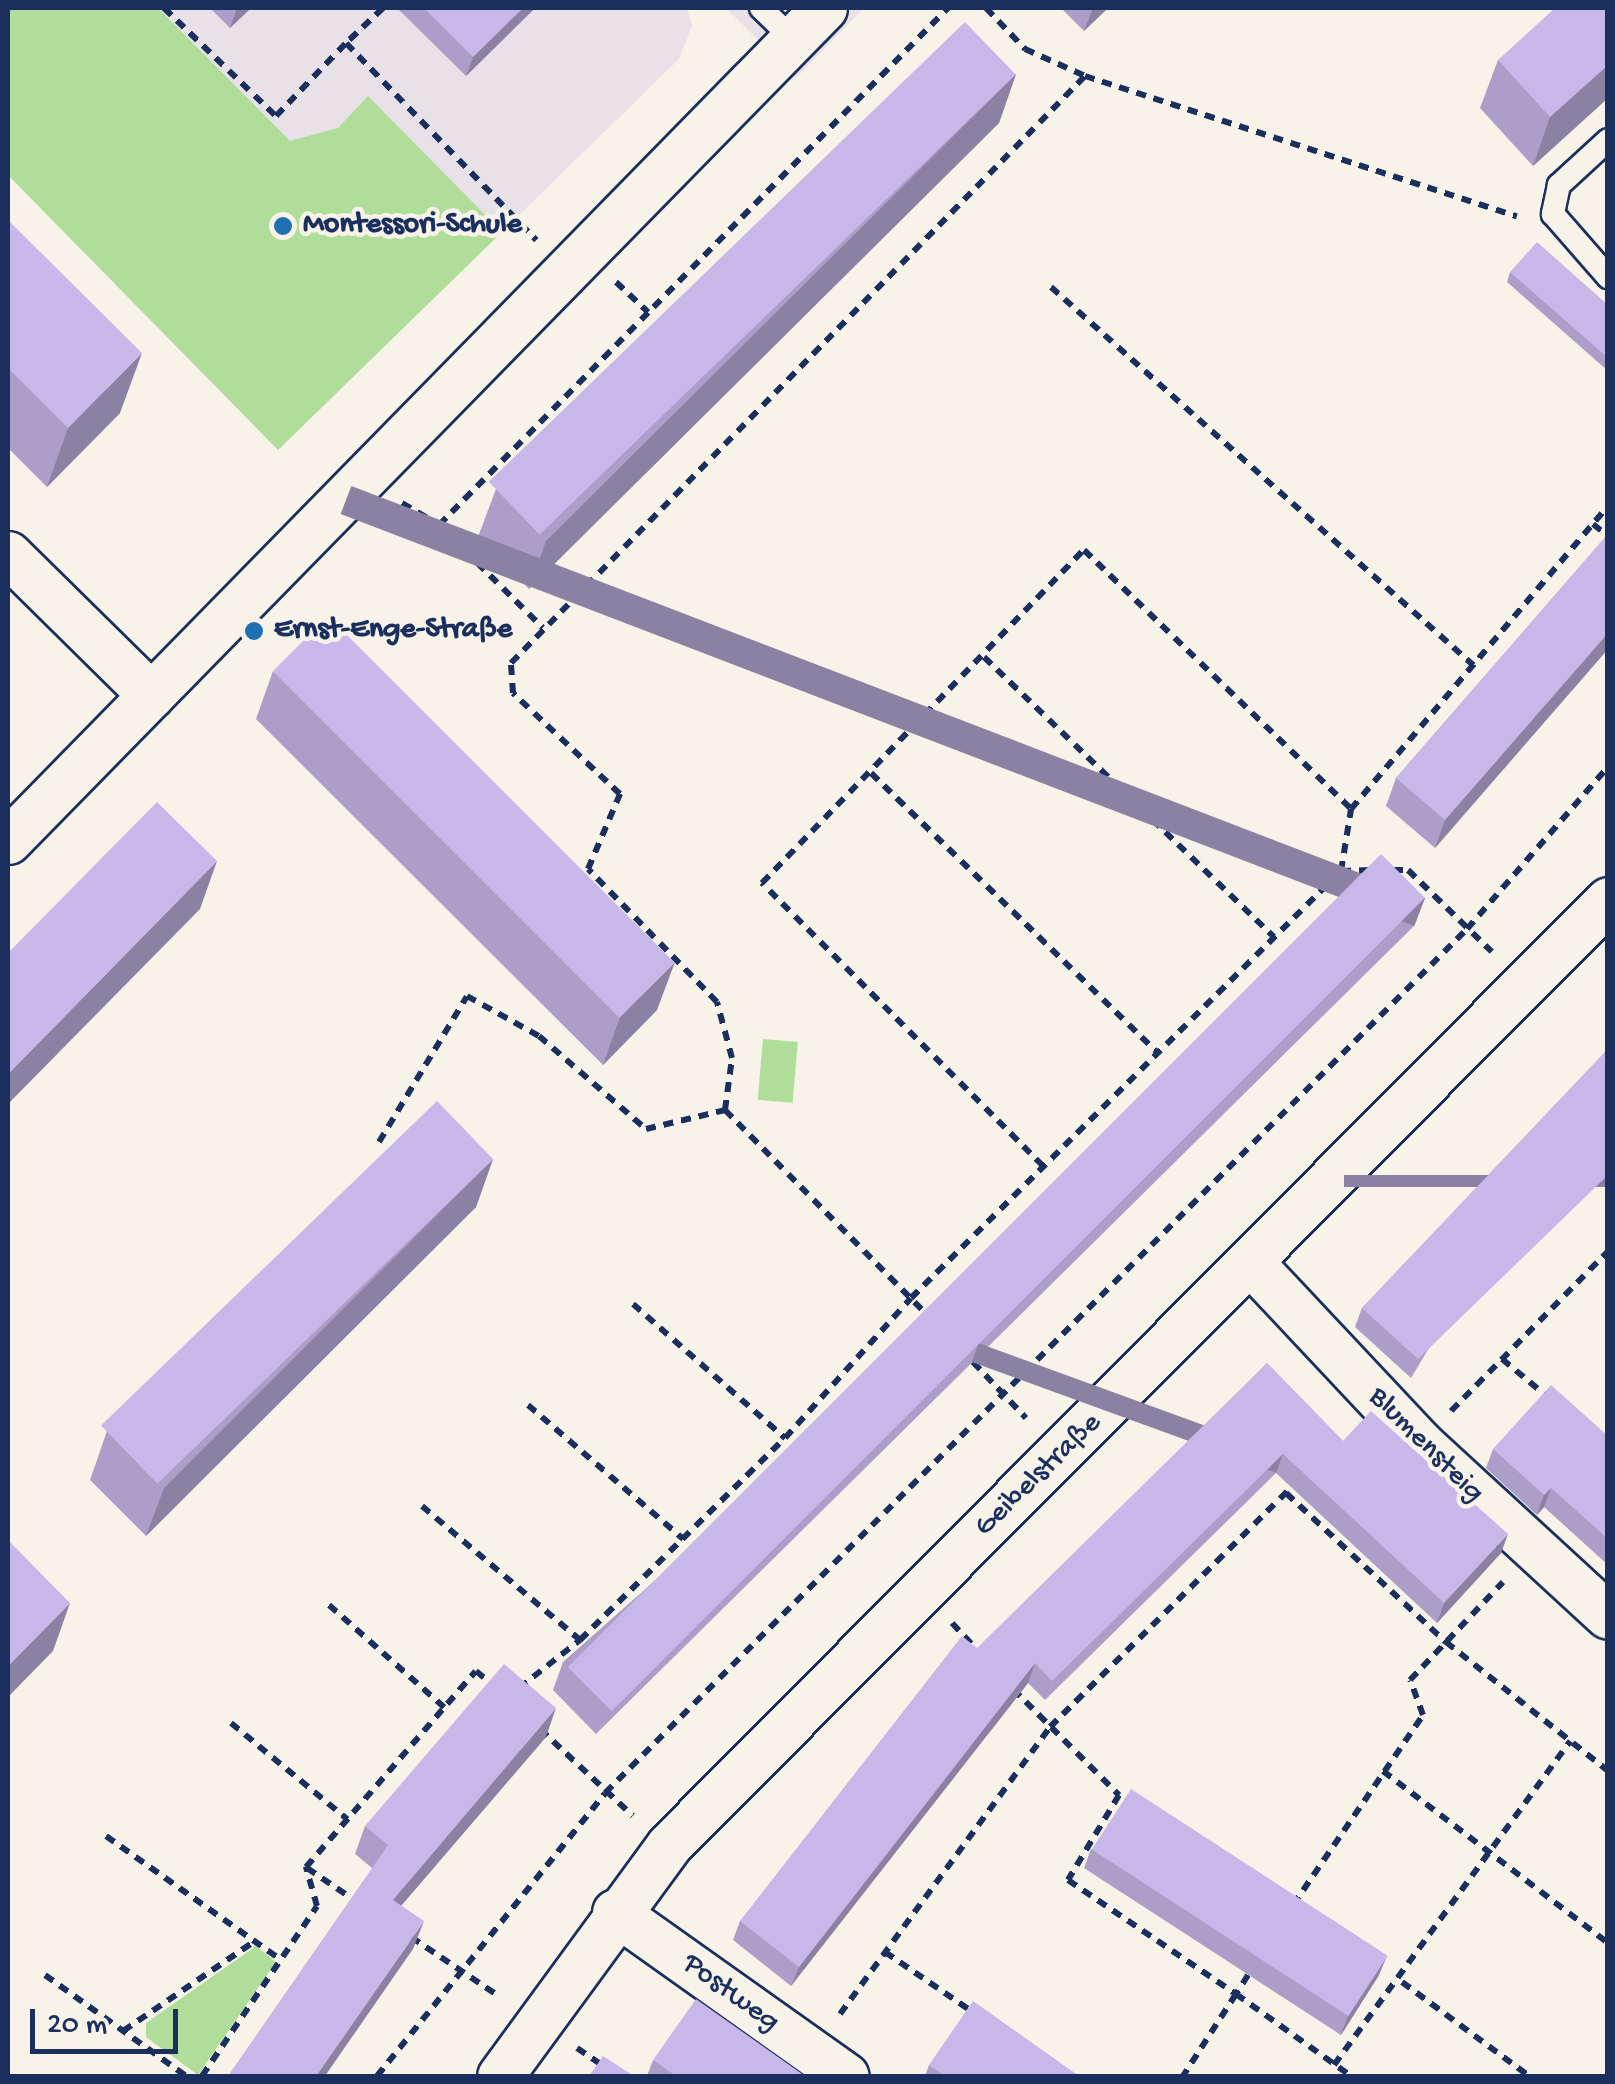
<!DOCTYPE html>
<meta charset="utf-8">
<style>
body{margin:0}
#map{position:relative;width:1615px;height:2084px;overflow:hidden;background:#f7f3e8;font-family:"Gochi Hand",sans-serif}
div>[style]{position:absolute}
.built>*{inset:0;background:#e9e1e8}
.green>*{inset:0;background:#b1dd9a;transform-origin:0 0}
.path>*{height:6px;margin-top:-3px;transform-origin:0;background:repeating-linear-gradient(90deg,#1b2f5e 0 10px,transparent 0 18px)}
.roads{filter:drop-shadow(2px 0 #1b2f5e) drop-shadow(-2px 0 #1b2f5e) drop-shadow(0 2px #1b2f5e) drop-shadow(0 -2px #1b2f5e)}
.lane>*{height:22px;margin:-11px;padding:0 11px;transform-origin:11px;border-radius:11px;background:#f7f3e8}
.street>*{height:45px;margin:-22.5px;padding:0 22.5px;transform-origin:22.5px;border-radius:22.5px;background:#f7f3e8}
.wall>*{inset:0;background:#ab9ec8}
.shaded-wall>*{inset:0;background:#8b81a3;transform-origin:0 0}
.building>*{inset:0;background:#c7b8e9;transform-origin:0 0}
.dots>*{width:28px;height:28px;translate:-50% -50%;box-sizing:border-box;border:5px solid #f7f3e8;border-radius:50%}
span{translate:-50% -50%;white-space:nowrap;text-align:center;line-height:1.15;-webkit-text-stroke:9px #f7f3e8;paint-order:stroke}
.poi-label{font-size:30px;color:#1b2f5e;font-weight:700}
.left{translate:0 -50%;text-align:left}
.street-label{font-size:30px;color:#1b2f5e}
.frame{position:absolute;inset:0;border:10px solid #1b2f5e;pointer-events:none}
.scale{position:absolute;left:30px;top:2009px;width:148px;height:45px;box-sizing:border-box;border:5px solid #1b2f5e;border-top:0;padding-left:12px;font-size:30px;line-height:35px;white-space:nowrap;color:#1b2f5e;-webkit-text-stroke:8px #f7f3e8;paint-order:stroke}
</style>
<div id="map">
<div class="built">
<i style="clip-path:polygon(8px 8px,687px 8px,692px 26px,679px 59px,278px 450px,8px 175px)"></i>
<i style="clip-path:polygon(726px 8px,864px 8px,796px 78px)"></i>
</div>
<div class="green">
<i style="clip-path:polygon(8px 8px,158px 8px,290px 141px,338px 128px,368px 96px,502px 232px,278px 450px,8px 175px)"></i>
<i style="left:763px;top:1039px;width:35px;height:61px;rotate:5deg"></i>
<i style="clip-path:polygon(256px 1946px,276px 1962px,198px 2075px,146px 2037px,146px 2023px)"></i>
</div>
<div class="path">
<i style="left:164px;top:8px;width:156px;rotate:44deg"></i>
<i style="left:276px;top:116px;width:101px;rotate:-46.2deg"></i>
<i style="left:383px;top:8px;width:51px;rotate:136.6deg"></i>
<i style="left:346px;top:43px;width:274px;rotate:46deg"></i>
<i style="left:986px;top:8px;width:57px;rotate:46.4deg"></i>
<i style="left:1025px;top:49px;width:66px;rotate:24.2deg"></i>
<i style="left:1085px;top:76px;width:454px;rotate:18deg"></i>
<i style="left:616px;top:282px;width:44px;rotate:43.2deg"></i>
<i style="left:1051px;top:287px;width:567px;rotate:41.85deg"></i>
<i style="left:402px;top:503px;width:43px;rotate:30.7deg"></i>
<i style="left:439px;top:525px;width:146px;rotate:44.7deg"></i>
<i style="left:1593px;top:524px;width:19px;rotate:39deg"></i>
<i style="left:439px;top:525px;width:726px;rotate:-45.45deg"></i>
<i style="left:984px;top:657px;width:403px;rotate:44deg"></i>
<i style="left:871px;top:773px;width:401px;rotate:44.3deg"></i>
<i style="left:1393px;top:870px;width:15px"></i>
<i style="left:1408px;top:870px;width:117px;rotate:44.3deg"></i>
<i style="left:1341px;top:871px;width:29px;rotate:-2deg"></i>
<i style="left:725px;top:1110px;width:52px;rotate:-82.3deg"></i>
<i style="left:732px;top:1058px;width:58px;rotate:-105deg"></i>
<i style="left:717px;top:1002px;width:185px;rotate:-134.1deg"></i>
<i style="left:588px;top:869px;width:82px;rotate:-66.9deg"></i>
<i style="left:620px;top:794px;width:147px;rotate:-136.7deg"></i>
<i style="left:513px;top:693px;width:30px;rotate:-94deg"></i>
<i style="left:511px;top:663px;width:821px;rotate:-45.64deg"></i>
<i style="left:725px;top:1110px;width:284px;rotate:45.4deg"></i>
<i style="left:379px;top:1142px;width:170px;rotate:-58.9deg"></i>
<i style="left:467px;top:996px;width:82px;rotate:29.1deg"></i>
<i style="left:539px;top:1036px;width:142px;rotate:41deg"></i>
<i style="left:646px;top:1129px;width:81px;rotate:-13.5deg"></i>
<i style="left:1043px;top:1166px;width:399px;rotate:-134.8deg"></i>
<i style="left:762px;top:883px;width:463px;rotate:-46deg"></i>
<i style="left:1084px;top:550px;width:372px;rotate:44.1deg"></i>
<i style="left:633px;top:1304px;width:203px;rotate:41.4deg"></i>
<i style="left:1502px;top:1359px;width:61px;rotate:39.7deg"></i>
<i style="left:973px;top:1362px;width:77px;rotate:46.6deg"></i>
<i style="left:528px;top:1405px;width:205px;rotate:40.8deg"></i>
<i style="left:1451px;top:1411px;width:224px;rotate:-45.5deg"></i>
<i style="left:1286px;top:1493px;width:219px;rotate:43deg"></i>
<i style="left:1446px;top:1642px;width:207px;rotate:38.5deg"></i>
<i style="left:422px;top:1506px;width:207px;rotate:40.3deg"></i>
<i style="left:329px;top:1605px;width:154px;rotate:41.6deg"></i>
<i style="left:952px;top:1623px;width:33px;rotate:47deg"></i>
<i style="left:519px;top:1688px;width:78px;rotate:-38.2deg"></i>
<i style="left:580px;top:1640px;width:288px;rotate:-44.6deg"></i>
<i style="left:785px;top:1438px;width:188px;rotate:-48deg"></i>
<i style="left:911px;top:1298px;width:606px;rotate:-44.8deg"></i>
<i style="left:1341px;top:871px;width:63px;rotate:-80.8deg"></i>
<i style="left:1351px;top:809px;width:397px;rotate:-49.7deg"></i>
<i style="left:1013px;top:1689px;width:150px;rotate:45deg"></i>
<i style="left:1119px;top:1795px;width:99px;rotate:121deg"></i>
<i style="left:1068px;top:1880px;width:203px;rotate:34.2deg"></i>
<i style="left:1236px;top:1994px;width:98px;rotate:122.9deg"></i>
<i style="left:231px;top:1723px;width:151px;rotate:39.6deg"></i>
<i style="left:540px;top:1729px;width:127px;rotate:43.1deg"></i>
<i style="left:1383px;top:1771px;width:283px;rotate:37.4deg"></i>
<i style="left:106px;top:1836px;width:214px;rotate:35.3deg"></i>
<i style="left:307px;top:1868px;width:57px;rotate:34.2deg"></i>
<i style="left:1293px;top:1905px;width:230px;rotate:-55.6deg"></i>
<i style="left:1423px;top:1715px;width:37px;rotate:-110deg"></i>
<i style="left:1410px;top:1680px;width:135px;rotate:-46.5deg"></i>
<i style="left:411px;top:1937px;width:107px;rotate:34deg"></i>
<i style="left:885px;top:1952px;width:108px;rotate:34.4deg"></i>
<i style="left:45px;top:1975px;width:173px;rotate:35.6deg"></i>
<i style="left:1248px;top:1975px;width:22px;rotate:122deg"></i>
<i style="left:1236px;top:1994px;width:141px;rotate:35.5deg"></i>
<i style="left:1402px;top:1982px;width:158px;rotate:36.5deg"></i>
<i style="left:840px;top:2014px;width:356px;rotate:-53.8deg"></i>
<i style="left:1050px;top:1727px;width:346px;rotate:-44.8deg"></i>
<i style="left:123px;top:2031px;width:160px;rotate:-34.3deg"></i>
<i style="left:577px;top:2048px;width:50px;rotate:34.3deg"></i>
<i style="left:1334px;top:2065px;width:401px;rotate:-53.9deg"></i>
<i style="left:202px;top:2076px;width:205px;rotate:-55.9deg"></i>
<i style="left:317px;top:1906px;width:41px;rotate:-105.8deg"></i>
<i style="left:306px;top:1867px;width:259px;rotate:-49.1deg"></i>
<i style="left:476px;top:1671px;width:23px;rotate:40deg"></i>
<i style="left:377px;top:2076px;width:363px;rotate:-51.1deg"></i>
<i style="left:605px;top:1793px;width:1220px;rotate:-45.07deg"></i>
<i style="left:1467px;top:929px;width:215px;rotate:-49deg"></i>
</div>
<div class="roads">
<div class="lane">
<i style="left:761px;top:8px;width:45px;rotate:44.1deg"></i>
<i style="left:1608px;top:140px;width:67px;rotate:137.4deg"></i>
<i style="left:1559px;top:185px;width:30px;rotate:102deg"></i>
<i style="left:1553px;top:214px;width:84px;rotate:48.9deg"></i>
</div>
<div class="street">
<i style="left:8px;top:554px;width:201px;rotate:44.6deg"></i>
<i style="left:8px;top:841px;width:1166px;rotate:-45.59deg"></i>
<i style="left:1254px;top:1266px;width:243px;rotate:46.8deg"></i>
<i style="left:1420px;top:1443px;width:255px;rotate:42.6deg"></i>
<i style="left:615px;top:1912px;width:283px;rotate:35.4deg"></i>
<i style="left:500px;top:2076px;width:286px;rotate:-53.8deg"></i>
<i style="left:669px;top:1845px;width:1332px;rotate:-45.18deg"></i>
</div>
</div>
<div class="wall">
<i style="clip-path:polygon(210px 8px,251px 8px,230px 28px)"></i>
<i style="clip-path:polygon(397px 8px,535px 8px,466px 76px)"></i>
<i style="clip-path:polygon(1061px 8px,1108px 8px,1084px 31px)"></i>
<i style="clip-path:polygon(1608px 8px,1608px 98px,1533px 166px,1480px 108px,1498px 60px)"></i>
<i style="clip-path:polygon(1016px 74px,999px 123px,529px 589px,478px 537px,496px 489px)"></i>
<i style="clip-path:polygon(8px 220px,120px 413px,47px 487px,8px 448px)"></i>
<i style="clip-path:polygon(1510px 272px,1608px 305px,1608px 371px,1507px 282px)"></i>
<i style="clip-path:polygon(1608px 534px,1608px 649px,1435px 848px,1386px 806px,1396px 778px)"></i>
<i style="clip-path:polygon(273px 671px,657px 1010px,603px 1065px,256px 719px)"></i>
<i style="clip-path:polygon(1425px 898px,1414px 926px,596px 1734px,553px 1690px,563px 1662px)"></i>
<i style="clip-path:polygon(1608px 1049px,1411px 1378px,1355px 1327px,1362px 1308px)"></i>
<i style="clip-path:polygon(493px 1159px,476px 1207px,146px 1536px,90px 1480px,107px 1431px)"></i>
<i style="clip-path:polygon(1267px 1363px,1343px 1441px,1501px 1553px,1437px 1623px,1276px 1473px,1045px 1700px,1028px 1683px,791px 1986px,733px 1940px,740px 1921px)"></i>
<i style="clip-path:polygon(1608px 1436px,1608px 1565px,1544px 1507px,1537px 1515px,1486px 1468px,1493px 1449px)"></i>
<i style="clip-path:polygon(546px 1737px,401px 1906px,413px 1949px,372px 1868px,355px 1854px,365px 1826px)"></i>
<i style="clip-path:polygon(1091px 1849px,1379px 1975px,1341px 2035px,1084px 1868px)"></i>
<i style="clip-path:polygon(653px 2060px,805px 2076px,647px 2076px)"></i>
<i style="clip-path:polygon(929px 2065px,1079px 2076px,925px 2076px)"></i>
</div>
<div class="shaded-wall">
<i style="clip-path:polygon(237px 8px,251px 8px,230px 28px)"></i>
<i style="clip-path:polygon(523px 8px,535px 8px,466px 76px,473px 57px)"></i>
<i style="clip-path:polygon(1093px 8px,1108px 8px,1084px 31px)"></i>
<i style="clip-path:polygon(1608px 65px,1608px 98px,1533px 166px,1550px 117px)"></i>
<i style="clip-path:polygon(1016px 74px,999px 123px,529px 589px,546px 541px)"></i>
<i style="clip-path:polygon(142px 353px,120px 413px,47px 487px,68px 428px)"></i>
<i style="clip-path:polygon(1608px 633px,1608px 649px,1435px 848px,1445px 820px)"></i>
<i style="clip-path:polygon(217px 861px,200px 909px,8px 1104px,8px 1074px)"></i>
<i style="left:1425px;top:898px;width:30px;height:1150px;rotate:111deg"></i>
<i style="clip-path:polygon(675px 962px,657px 1010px,603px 1065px,620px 1017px)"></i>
<i style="clip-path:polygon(493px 1159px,476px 1207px,146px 1536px,164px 1488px)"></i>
<i style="left:1608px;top:1175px;width:12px;height:264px;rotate:90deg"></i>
<i style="left:1283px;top:1454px;width:20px;height:324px;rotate:110deg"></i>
<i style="clip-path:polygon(1551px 1488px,1544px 1507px,1537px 1515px,1544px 1495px)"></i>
<i style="clip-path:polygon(1508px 1534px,1501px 1553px,1437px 1623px,1444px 1603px)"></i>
<i style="clip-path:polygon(70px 1603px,53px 1651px,8px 1697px,8px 1666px)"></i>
<i style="clip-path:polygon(1035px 1663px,1028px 1683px,791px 1986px,799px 1967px)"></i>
<i style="clip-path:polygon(556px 1708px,546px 1737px,382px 1928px,393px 1900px)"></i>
<i style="clip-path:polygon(424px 1921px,413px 1949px,325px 2076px,316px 2076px)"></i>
<i style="clip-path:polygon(1387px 1956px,1379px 1975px,1341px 2035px,1348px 2016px)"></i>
</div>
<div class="building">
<i style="clip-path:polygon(424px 8px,523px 8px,473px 57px)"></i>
<i style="clip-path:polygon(1555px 8px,1608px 8px,1608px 65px,1550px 117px,1498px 60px)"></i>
<i style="left:965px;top:22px;width:73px;height:662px;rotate:46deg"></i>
<i style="clip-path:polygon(8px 220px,142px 353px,68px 428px,8px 368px)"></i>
<i style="clip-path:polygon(1537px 242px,1608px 305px,1608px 358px,1510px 272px)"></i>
<i style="clip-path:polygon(1608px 534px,1608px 633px,1445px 820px,1396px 778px)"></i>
<i style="left:328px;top:616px;width:490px;height:78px;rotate:45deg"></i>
<i style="clip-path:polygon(157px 802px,217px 861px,8px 1074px,8px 953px)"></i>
<i style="left:1381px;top:854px;width:62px;height:1150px;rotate:45deg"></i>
<i style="clip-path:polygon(1608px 1049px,1608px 1175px,1418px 1359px,1362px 1308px)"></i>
<i style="left:437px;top:1101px;width:81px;height:467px;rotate:46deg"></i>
<i style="clip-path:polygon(1267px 1363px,1343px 1441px,1371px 1411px,1508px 1534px,1444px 1603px,1283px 1454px,1052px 1681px,1035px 1663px,799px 1967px,740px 1921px,962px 1636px,977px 1648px)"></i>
<i style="clip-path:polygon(1551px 1385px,1608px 1436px,1608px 1539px,1551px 1488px,1544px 1495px,1493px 1449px)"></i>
<i style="clip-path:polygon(8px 1540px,70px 1603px,8px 1666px)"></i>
<i style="clip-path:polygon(504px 1664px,556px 1708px,393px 1900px,424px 1921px,316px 2076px,228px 2076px,388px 1845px,365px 1826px)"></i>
<i style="left:1131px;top:1789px;width:306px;height:72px;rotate:33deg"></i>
<i style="clip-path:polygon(696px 1999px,805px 2076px,676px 2076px,653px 2060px)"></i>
<i style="clip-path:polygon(973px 2001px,1079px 2076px,945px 2076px,929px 2065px)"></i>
<i style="clip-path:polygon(603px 2056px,634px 2076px,589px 2076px)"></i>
</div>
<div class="dots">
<i style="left:283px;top:226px;background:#1f6fb2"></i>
<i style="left:254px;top:631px;background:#1f6fb2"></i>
</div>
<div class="poi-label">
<span class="left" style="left:303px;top:226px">Montessori-Schule</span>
<span class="left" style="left:274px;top:631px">Ernst-Enge-Straße</span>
</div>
<div class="street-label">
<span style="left:1425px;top:1446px;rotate:45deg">Blumensteig</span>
<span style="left:1039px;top:1476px;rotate:-44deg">Geibelstraße</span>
<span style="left:730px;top:1994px;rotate:36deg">Postweg</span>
</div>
<div class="frame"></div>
<div class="scale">20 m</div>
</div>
